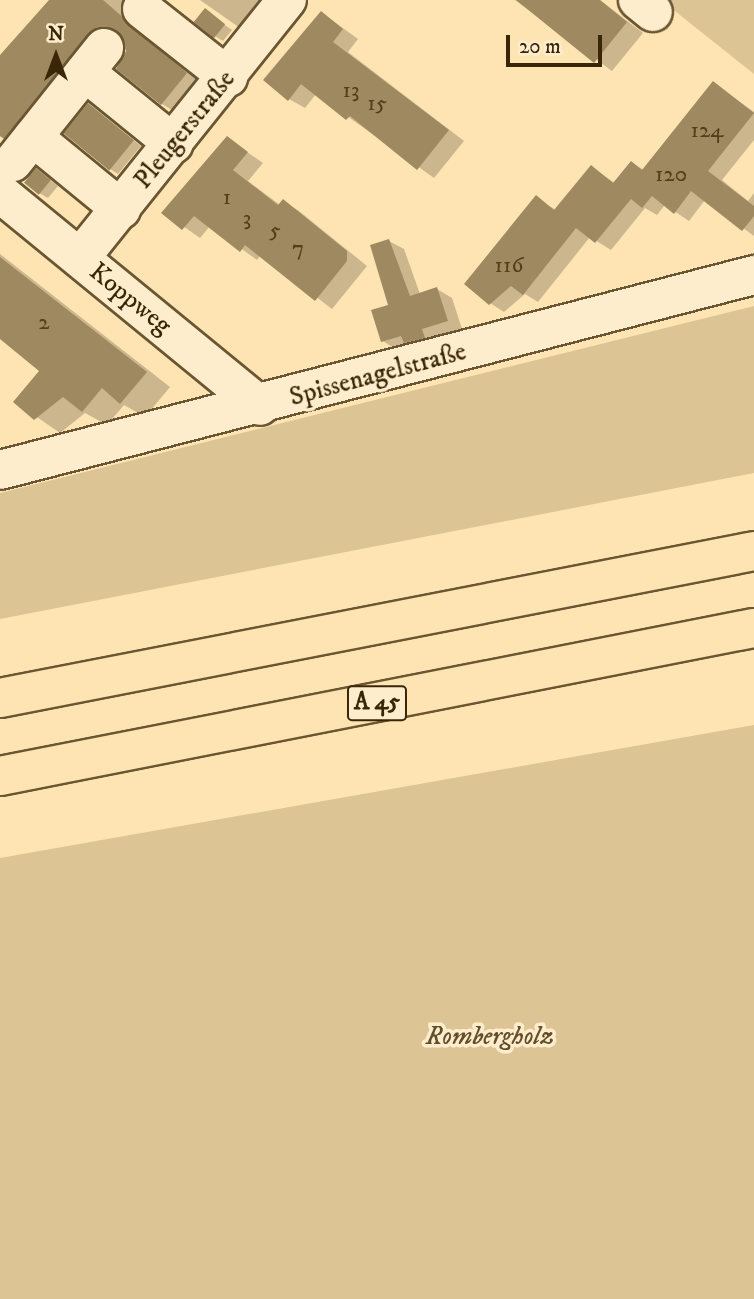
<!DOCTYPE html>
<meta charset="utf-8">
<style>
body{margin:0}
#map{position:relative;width:754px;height:1299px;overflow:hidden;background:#fee4b2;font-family:"IM FELL DW Pica",serif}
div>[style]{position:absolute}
.green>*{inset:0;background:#ddc495}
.shadow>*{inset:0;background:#0003}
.building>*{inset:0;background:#9f8960;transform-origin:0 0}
.roads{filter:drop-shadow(2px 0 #6a5632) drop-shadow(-2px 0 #6a5632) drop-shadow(0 2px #6a5632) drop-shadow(0 -2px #6a5632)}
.minor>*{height:38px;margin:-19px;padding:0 19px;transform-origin:19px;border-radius:19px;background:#feedcd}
.highway>*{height:38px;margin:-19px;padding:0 19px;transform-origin:19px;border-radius:19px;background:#fee4b2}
span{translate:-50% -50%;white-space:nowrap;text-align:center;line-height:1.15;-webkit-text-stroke:7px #feedcd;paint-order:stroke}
.number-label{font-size:23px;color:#523f1d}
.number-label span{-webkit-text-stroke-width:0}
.shield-label span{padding:2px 5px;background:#feedcd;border:2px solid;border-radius:5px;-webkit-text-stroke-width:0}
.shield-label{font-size:24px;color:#392607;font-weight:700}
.street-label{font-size:26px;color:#392607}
.park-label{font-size:26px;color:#624e2a;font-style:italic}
.north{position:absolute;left:21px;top:21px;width:70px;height:70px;-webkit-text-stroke:5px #feedcd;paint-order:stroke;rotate:0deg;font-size:19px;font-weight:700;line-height:28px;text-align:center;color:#392607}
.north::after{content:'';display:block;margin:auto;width:24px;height:32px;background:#392607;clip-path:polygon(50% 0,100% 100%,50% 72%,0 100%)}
.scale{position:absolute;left:506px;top:35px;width:96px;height:32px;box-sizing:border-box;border:4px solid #392607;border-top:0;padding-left:9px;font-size:21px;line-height:24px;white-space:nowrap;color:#392607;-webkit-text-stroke:5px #feedcd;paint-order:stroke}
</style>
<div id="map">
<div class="green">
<i style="clip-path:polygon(661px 0,754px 0,754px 74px)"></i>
<i style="clip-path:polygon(754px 306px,754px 473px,0 619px,0 493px)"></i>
<i style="clip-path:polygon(754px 725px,754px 1299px,0 1299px,0 858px)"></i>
</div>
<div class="shadow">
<i style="clip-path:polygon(50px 0,143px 0,128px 19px,202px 83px,177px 113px,162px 104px,118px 68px,127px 52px,121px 35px,103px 43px,20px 146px,0 133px,0 59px)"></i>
<i style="clip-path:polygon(200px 0,264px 0,240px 28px)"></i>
<i style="clip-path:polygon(515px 0,600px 0,643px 33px,612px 71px)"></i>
<i style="clip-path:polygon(205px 11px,232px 30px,223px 41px,215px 36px)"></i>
<i style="clip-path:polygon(322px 13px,358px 39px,348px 52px,464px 141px,434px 178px,316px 94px,305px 108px,289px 99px)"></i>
<i style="clip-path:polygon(713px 83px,754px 112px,754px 140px,722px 180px,748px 201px,754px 193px,754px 236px,705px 200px,689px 221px,665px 205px,657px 215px,645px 208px,611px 250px,590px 237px,538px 302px,525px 294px,504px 312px,490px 303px,536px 198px,556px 210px,591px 167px,615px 183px,632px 163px,644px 170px)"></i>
<i style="clip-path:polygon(89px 105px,141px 146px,118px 174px,110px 169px)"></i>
<i style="clip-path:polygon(227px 138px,263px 163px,248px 181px,280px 205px,283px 201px,299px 211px,367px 266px,332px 309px,261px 255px,257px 260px,210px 226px,200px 238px,164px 213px)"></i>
<i style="clip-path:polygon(37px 170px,58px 186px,48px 198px,39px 193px)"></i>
<i style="clip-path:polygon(389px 241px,404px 249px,420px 294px,437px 289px,452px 298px,462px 329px,397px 350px,383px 341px,390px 306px)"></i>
<i style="clip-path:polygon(0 254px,170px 387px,145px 417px,124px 405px,107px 425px,85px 413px,60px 433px,15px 402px,41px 371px,0 337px)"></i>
</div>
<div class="building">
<i style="clip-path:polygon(49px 0,103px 0,187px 73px,161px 105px,116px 69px,126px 51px,118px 31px,97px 27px,4px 139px,0 136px,0 55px)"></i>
<i style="clip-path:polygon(516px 0,600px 0,627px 22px,594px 63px)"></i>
<i style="left:205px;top:8px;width:26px;height:18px;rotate:39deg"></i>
<i style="clip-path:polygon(321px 11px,343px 29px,333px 42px,449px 130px,417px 170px,350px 116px,346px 120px,301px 84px,288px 101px,263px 80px)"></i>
<i style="clip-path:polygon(713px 81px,754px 113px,708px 171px,754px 206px,754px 216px,742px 231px,691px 191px,674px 214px,652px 196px,642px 208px,631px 199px,595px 243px,576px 228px,523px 295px,511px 286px,489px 305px,464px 284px,536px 195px,554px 210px,591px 165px,613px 183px,631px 161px,642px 170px)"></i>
<i style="left:88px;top:103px;width:59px;height:39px;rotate:39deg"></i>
<i style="clip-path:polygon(227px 136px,248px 152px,233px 170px,278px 205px,283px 199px,347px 251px,347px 261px,315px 301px,245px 245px,240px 252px,194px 216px,182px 230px,161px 213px)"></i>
<i style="left:36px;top:168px;width:19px;height:19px;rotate:39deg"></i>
<i style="clip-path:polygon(389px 239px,410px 296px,437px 287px,448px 321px,422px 329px,425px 338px,404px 343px,401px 336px,381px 342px,371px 310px,388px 305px,370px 245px)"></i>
<i style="clip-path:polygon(0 257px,147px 372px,120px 404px,102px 388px,82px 412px,63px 397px,34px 420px,13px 402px,39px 371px,0 339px)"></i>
</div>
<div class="roads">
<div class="minor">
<i style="left:638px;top:0;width:19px;rotate:39deg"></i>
<i style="left:142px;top:9px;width:110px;rotate:38.3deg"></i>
<i style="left:85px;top:72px;width:114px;rotate:39deg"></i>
<i style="left:33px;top:137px;width:114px;rotate:39.3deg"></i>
<i style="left:13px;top:162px;width:146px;rotate:-51.4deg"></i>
<i style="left:0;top:193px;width:336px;rotate:39.3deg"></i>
<i style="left:80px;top:258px;width:331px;rotate:-51.3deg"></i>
<i style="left:0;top:470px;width:779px;rotate:-14.5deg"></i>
</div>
<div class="highway">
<i style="left:0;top:698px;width:768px;rotate:-11.03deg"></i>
<i style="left:0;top:776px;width:768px;rotate:-11.11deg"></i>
</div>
</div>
<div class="number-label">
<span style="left:351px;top:91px">13</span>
<span style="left:377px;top:104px">15</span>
<span style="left:707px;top:131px">124</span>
<span style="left:671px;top:175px">120</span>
<span style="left:227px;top:198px">1</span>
<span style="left:247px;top:219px">3</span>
<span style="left:275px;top:231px">5</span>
<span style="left:298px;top:249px">7</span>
<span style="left:509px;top:266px">116</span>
<span style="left:44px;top:323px">2</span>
</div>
<div class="shield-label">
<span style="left:377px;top:703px">A 45</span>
</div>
<div class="street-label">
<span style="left:185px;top:130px;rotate:-51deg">Pleugerstraße</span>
<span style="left:130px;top:299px;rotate:39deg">Koppweg</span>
<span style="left:378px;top:375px;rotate:-15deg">Spissenagelstraße</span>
</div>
<div class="park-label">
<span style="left:490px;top:1037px">Rombergholz</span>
</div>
<div class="north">N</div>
<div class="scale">20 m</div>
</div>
